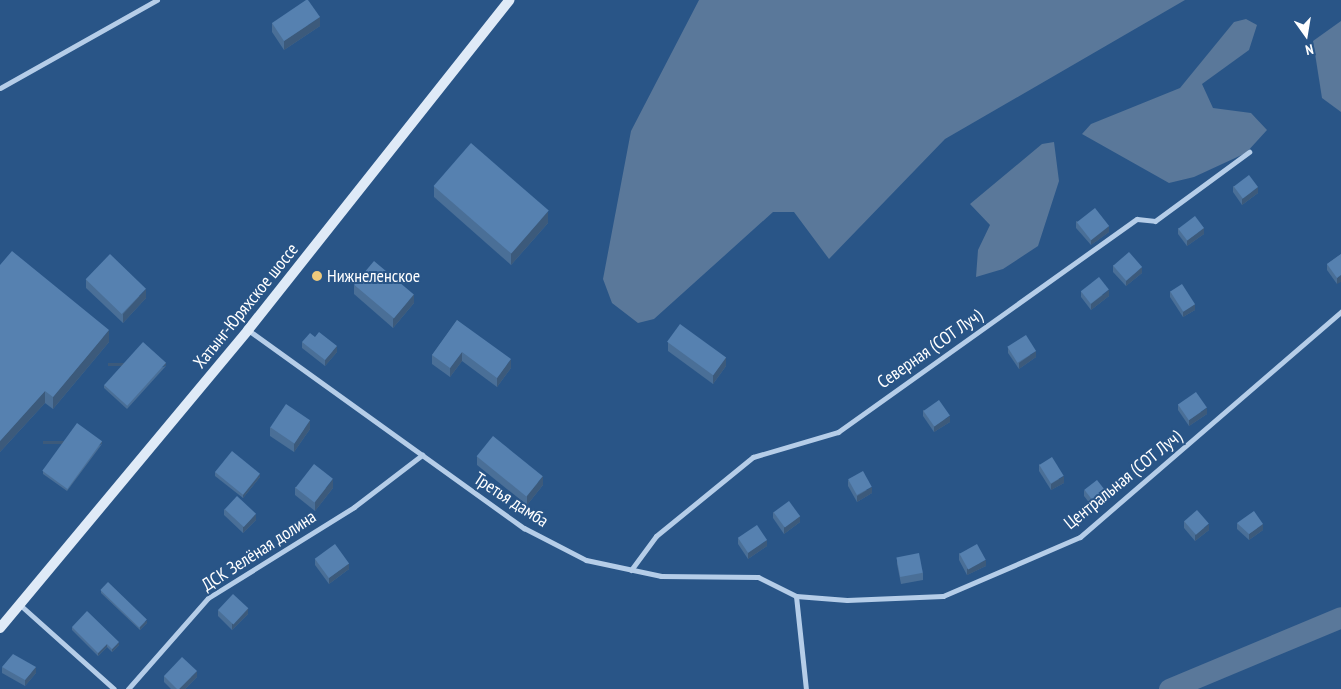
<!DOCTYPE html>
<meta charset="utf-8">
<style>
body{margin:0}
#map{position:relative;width:1341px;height:689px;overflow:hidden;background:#295587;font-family:"PT Sans Narrow",sans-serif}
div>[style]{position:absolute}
.water>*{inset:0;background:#5a789a}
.river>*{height:21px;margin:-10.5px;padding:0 10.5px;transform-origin:10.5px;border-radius:10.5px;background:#5a789a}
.minor>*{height:5px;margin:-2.5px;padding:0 2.5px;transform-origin:2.5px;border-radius:2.5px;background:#b5cde8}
.secondary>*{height:10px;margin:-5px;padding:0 5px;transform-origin:5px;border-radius:5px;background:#dfeaf7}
.wall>*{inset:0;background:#4a6f97}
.shaded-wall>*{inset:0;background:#3c5a7b;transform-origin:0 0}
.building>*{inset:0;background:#5681b0;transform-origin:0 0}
.dots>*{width:14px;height:14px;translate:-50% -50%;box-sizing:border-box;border:2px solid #295587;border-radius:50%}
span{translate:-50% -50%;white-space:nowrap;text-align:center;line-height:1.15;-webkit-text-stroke:4px #295587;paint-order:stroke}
.poi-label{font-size:18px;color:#fff}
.left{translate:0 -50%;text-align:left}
.street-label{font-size:18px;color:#fff}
.north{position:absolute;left:1281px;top:10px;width:50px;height:50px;-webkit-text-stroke:4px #295587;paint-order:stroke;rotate:167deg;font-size:14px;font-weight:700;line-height:20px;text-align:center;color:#fff}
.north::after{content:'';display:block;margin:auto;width:18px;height:22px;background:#fff;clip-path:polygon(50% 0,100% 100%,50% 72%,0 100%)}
</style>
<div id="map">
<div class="water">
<i style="clip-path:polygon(699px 0,1185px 0,945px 139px,829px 259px,794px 212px,773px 212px,654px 319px,638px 323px,612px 303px,603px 279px,631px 131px)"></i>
<i style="clip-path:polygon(1246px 19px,1257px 25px,1249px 50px,1202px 84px,1213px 108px,1251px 113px,1267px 130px,1246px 153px,1194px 177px,1169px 183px,1082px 134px,1091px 124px,1180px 88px,1234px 22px)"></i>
<i style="clip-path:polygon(1341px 21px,1341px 112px,1322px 98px,1313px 41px)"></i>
<i style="clip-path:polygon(1054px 142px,1059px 181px,1038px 246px,1003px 269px,976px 277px,978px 250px,990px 225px,970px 204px,1042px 144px)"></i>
</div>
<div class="river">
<i style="left:1169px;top:689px;width:186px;rotate:-22.7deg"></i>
</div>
<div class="minor">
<i style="left:0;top:88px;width:180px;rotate:-29.3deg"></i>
<i style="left:248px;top:330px;width:340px;rotate:35.7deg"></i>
<i style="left:524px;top:528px;width:70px;rotate:27.3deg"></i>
<i style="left:586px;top:560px;width:77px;rotate:12deg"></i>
<i style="left:661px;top:576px;width:97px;rotate:0.6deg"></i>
<i style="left:758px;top:577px;width:42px;rotate:26.6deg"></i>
<i style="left:796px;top:596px;width:51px;rotate:4.5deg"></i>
<i style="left:847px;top:600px;width:96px;rotate:-2.4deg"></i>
<i style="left:943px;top:596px;width:149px;rotate:-23.3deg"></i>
<i style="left:1080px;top:537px;width:345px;rotate:-40.8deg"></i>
<i style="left:631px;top:570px;width:42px;rotate:-53.7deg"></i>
<i style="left:656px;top:536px;width:125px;rotate:-39.2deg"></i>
<i style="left:753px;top:457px;width:89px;rotate:-16.4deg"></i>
<i style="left:838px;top:432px;width:367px;rotate:-35.5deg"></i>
<i style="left:1137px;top:219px;width:18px;rotate:6deg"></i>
<i style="left:1155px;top:221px;width:117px;rotate:-36.3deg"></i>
<i style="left:796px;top:596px;width:94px;rotate:83.9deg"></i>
<i style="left:19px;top:604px;width:127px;rotate:41.8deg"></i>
<i style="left:128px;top:689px;width:121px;rotate:-48.7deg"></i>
<i style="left:208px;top:598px;width:172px;rotate:-31.9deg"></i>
<i style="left:354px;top:507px;width:86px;rotate:-37.4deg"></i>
</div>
<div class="secondary">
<i style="left:0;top:628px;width:388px;rotate:-50.2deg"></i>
<i style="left:248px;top:330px;width:421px;rotate:-51.6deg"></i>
</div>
<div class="wall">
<i style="clip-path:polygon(272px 23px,320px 26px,284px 50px,272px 32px)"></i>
<i style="clip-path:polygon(434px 186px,548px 223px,511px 265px,434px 197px)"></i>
<i style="clip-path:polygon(1233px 186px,1258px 193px,1242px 205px,1233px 192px)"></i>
<i style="clip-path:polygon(1076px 221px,1109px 232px,1091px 245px,1076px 228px)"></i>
<i style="clip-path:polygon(1178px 228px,1204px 234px,1187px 246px,1178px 234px)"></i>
<i style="clip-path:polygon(1341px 254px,1337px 284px,1327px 270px,1327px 264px)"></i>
<i style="clip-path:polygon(0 265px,109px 342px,53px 409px,45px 403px,0 452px)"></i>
<i style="clip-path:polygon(1113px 265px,1142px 273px,1126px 286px,1113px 272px)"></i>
<i style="clip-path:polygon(86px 279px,146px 298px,123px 323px,86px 288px)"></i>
<i style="clip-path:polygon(354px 285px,414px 303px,393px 328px,354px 294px)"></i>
<i style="clip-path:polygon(1081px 291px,1109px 296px,1091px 310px,1081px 297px)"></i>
<i style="clip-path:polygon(1170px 291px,1195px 310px,1183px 317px,1170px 297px)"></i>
<i style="clip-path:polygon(457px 320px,511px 368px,497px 387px,462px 361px,450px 377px,432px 364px,432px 355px)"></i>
<i style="clip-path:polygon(302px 342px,337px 352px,325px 366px,302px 348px)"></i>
<i style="clip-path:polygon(668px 342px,726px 366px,713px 384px,668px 351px)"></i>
<i style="clip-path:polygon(1008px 347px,1036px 357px,1019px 369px,1008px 353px)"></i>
<i style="clip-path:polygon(166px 366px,127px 409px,104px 388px,104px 385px)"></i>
<i style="clip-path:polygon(1178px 404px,1207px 414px,1189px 426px,1178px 410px)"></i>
<i style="clip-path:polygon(923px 410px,950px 422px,934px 432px,923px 416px)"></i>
<i style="clip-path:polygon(270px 427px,310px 429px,294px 452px,270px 436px)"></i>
<i style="clip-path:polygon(102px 444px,67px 491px,43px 474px,43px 471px)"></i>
<i style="clip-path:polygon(477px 456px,543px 485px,527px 505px,477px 465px)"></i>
<i style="clip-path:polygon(1039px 464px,1064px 483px,1051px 490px,1039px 471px)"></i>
<i style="clip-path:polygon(215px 472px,260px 477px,243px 498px,215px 476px)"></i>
<i style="clip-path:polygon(848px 480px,872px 493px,857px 502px,848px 486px)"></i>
<i style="clip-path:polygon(295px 487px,333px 488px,315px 511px,295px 495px)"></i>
<i style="clip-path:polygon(1084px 490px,1107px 499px,1094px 509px,1084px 496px)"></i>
<i style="clip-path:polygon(224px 509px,256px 520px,243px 533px,224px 515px)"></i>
<i style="clip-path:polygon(773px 512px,800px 522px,784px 534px,773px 518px)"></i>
<i style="clip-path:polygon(1184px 521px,1209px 530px,1195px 541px,1184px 528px)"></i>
<i style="clip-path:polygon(1237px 523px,1263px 530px,1249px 540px,1237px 529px)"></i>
<i style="clip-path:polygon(738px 538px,767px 546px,748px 559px,738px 544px)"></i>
<i style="clip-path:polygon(959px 553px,986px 566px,967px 575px,959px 560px)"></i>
<i style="clip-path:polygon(897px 558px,923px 573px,923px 580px,901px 584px,897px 564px)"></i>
<i style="clip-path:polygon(315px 559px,349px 569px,329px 584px,315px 565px)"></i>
<i style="clip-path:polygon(101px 590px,147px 623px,140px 630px,101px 593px)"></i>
<i style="clip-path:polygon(218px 610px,248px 614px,232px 630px,218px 616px)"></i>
<i style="clip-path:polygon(72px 627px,119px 645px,112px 652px,107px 647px,98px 656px,72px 630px)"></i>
<i style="clip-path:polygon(2px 667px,36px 673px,25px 686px,2px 673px)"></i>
<i style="clip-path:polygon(164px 676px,197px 677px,185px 689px,171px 689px,164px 682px)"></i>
</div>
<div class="shaded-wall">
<i style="clip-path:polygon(320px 17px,320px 26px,284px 50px,284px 41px)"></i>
<i style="clip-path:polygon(1258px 187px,1258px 193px,1242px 205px,1242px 199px)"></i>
<i style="clip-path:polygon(548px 211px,548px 223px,511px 265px,511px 253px)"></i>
<i style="clip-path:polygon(1109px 226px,1109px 232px,1091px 245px,1091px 239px)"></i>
<i style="clip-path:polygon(1204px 228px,1204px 234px,1187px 246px,1187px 240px)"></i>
<i style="clip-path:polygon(1142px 267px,1142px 273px,1126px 286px,1126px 280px)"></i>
<i style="clip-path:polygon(1341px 275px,1341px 282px,1337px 284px,1337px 278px)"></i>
<i style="clip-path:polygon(146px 289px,146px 298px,123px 323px,123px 314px)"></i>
<i style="clip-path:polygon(1109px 290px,1109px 296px,1091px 310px,1091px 304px)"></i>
<i style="clip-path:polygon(414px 294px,414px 303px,393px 328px,393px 319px)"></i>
<i style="clip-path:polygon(1195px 304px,1195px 310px,1183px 317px,1183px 311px)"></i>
<i style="clip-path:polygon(109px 330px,109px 342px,53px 409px,53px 397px)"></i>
<i style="clip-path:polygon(337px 346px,337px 352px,325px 366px,325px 360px)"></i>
<i style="clip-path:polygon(1036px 351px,1036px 357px,1019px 369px,1019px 363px)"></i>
<i style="clip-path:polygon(462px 352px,462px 361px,450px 377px,450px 368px)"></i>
<i style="clip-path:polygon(726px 357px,726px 366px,713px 384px,713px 375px)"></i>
<i style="clip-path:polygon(511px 359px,511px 368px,497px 387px,497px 378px)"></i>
<i style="left:166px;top:363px;width:3px;height:58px;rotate:90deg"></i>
<i style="clip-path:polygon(45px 391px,45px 403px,0 452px,0 441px)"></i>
<i style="clip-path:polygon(1207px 408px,1207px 414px,1189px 426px,1189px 420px)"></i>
<i style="clip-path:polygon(950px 416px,950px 422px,934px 432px,934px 426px)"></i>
<i style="clip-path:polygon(310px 420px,310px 429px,294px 452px,294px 444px)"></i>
<i style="left:102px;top:441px;width:3px;height:59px;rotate:90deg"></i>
<i style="clip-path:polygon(260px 474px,260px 477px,243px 498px,243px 495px)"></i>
<i style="clip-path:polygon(543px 476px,543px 485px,527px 505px,527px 496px)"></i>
<i style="clip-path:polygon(1064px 476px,1064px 483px,1051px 490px,1051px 484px)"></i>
<i style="clip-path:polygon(333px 479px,333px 488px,315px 511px,315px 502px)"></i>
<i style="clip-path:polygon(872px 487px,872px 493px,857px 502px,857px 496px)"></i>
<i style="clip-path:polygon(1107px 493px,1107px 499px,1094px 509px,1094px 503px)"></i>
<i style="clip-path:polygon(256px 514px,256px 520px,243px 533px,243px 527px)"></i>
<i style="clip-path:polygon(800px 516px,800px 522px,784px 534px,784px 527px)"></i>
<i style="clip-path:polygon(1209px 524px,1209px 530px,1195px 541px,1195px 535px)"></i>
<i style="clip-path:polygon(1263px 524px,1263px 530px,1249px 540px,1249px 534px)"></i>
<i style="clip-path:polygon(767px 540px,767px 546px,748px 559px,748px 553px)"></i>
<i style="clip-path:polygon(986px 560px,986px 566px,967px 575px,967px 569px)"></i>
<i style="clip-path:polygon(349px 563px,349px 569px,329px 584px,329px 578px)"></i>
<i style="clip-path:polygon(248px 608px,248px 614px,232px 630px,232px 624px)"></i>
<i style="clip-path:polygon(147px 620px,147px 623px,140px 630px,140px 627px)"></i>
<i style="clip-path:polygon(119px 642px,119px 645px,112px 652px,112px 649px)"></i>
<i style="clip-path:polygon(107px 644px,107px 647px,98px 656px,98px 653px)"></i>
<i style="clip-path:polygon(36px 667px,36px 673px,25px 686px,25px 680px)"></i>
<i style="clip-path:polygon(197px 671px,197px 677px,185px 689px,179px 689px)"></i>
</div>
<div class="building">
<i style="clip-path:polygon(306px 0,308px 0,320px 17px,284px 41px,272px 23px)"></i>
<i style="left:471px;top:143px;width:103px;height:57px;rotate:41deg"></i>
<i style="left:1249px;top:175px;width:15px;height:19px;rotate:53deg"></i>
<i style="left:1095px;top:208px;width:23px;height:23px;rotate:52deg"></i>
<i style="left:1195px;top:216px;width:15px;height:21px;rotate:53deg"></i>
<i style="clip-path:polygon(12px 251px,109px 330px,53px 397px,45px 391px,0 441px,0 265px)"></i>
<i style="left:1129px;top:252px;width:20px;height:21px;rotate:49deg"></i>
<i style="left:110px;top:254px;width:50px;height:35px;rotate:44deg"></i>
<i style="clip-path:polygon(1341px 254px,1341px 275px,1337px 278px,1327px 264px)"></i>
<i style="left:374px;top:261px;width:52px;height:31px;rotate:40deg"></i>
<i style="left:1099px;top:277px;width:16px;height:23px;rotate:52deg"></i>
<i style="left:1182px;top:284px;width:24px;height:14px;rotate:57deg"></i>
<i style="clip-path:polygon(457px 320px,511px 359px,497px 378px,462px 352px,450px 368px,432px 355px)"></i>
<i style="left:680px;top:324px;width:57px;height:22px;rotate:36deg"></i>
<i style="clip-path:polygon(319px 332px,337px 346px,325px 360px,302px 342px,310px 333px,315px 337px)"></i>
<i style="left:1026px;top:335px;width:19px;height:22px;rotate:58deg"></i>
<i style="left:143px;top:342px;width:31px;height:58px;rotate:42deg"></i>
<i style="left:1196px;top:392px;width:19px;height:22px;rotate:55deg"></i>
<i style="left:939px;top:400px;width:19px;height:19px;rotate:55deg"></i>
<i style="left:286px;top:404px;width:29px;height:28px;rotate:34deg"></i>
<i style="left:77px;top:423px;width:31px;height:59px;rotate:36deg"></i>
<i style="left:493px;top:436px;width:64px;height:26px;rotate:39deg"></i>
<i style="left:232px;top:451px;width:36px;height:27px;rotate:39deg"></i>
<i style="left:1052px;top:457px;width:22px;height:15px;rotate:58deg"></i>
<i style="left:314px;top:464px;width:24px;height:30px;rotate:38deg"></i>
<i style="left:863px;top:471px;width:18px;height:17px;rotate:61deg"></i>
<i style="left:1097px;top:480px;width:16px;height:16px;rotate:52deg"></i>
<i style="left:237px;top:496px;width:26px;height:18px;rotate:43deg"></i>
<i style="left:789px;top:501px;width:19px;height:19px;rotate:54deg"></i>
<i style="left:1197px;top:510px;width:18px;height:17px;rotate:49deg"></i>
<i style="clip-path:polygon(1254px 511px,1263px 524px,1249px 534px,1237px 523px)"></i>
<i style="left:757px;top:525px;width:18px;height:23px;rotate:56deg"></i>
<i style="left:335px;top:544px;width:24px;height:25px;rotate:54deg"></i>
<i style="left:977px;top:544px;width:18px;height:20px;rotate:61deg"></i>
<i style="left:919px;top:553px;width:20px;height:23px;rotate:79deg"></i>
<i style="left:108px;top:582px;width:54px;height:11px;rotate:44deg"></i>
<i style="left:233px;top:594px;width:21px;height:22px;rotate:43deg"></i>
<i style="clip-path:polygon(87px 611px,119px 642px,112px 649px,107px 644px,98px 653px,72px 627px)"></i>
<i style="clip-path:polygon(13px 654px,36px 667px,25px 680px,2px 667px)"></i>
<i style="clip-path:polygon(182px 657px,197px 671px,179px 689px,177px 689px,164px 676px)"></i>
</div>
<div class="dots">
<i style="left:317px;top:276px;background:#efca7c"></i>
</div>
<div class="poi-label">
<span class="left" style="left:327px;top:276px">Нижнеленское</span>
</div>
<div class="street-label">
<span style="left:246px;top:306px;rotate:-51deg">Хатынг-Юряхское шоссе</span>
<span style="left:930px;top:349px;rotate:-35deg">Северная (СОТ Луч)</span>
<span style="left:1123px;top:480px;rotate:-39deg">Центральная (СОТ Луч)</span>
<span style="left:511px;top:500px;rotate:33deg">Третья дамба</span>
<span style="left:259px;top:551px;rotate:-33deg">ДСК Зелёная долина</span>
</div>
<div class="north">N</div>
</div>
